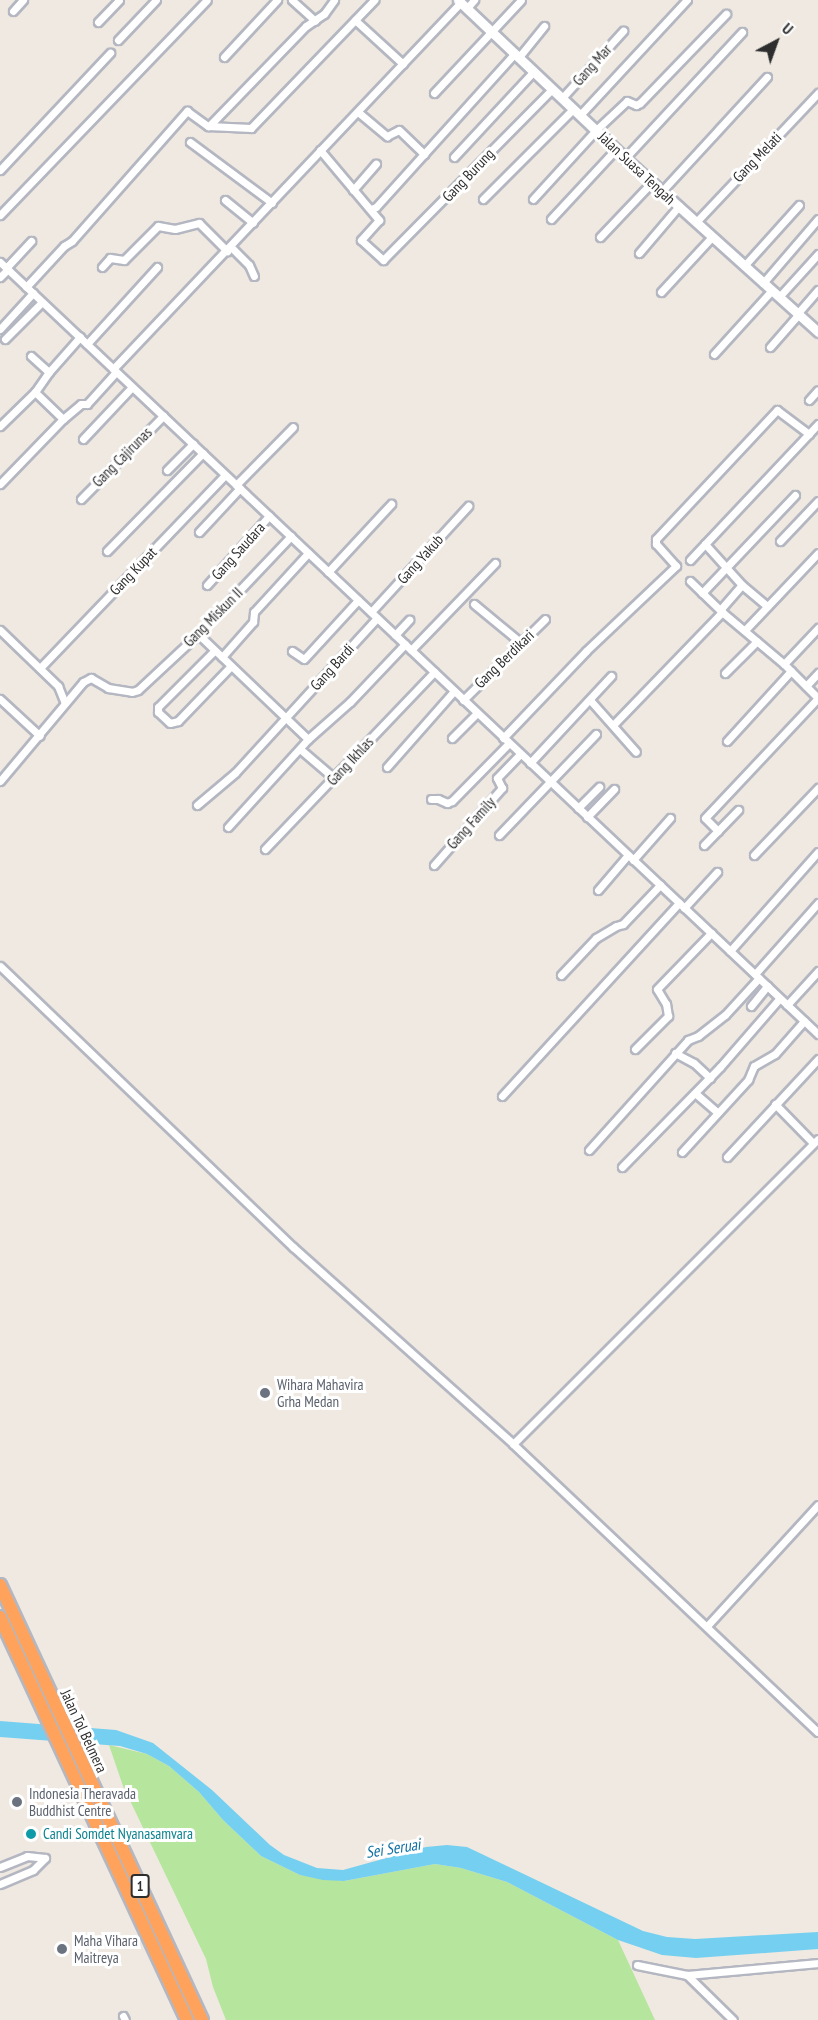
<!DOCTYPE html>
<style>
body{margin:0}
#map{position:relative;width:818px;height:2020px;overflow:hidden;background:#efe9e1;font-family:"PT Sans Narrow",sans-serif}
div>[style]{position:absolute}
.green>*{inset:0;background:#b6e59e}
.water>*{inset:0;background:#75cff0}
.roads{filter:drop-shadow(2px 0 #b4b7c1) drop-shadow(-2px 0 #b4b7c1) drop-shadow(0 2px #b4b7c1) drop-shadow(0 -2px #b4b7c1)}
.street>*{height:7px;margin:-3.5px;padding:0 3.5px;transform-origin:3.5px;border-radius:3.5px;background:#fff}
.secondary>*{height:9px;margin:-4.5px;padding:0 4.5px;transform-origin:4.5px;border-radius:4.5px;background:#fff}
.highway>*{height:12px;margin:-6px;padding:0 6px;transform-origin:6px;border-radius:6px;background:#ffa35c}
.dots>*{width:16px;height:16px;translate:-50% -50%;box-sizing:border-box;border:3px solid #fff;border-radius:50%}
span{translate:-50% -50%;white-space:nowrap;text-align:center;line-height:1.15;-webkit-text-stroke:6px #fff;paint-order:stroke}
.shield-label span{padding:2px 4px;background:#fff;border:2px solid;border-radius:4px;-webkit-text-stroke-width:0}
.shield-label{font-size:14px;color:#2e2e2e;font-weight:700}
.street-label{font-size:15px;color:#2e2e2e}
.worship-label{font-size:15px;color:#5b616d}
.left{translate:0 -50%;text-align:left}
.culture-label{font-size:15px;color:#0d838f}
.water-label{font-size:16px;color:#0d6fa3;font-style:italic}
.north{position:absolute;left:746px;top:12px;width:60px;height:60px;-webkit-text-stroke:4px #fff;paint-order:stroke;rotate:41deg;font-size:16px;font-weight:700;line-height:24px;text-align:center;color:#2e2e2e}
.north::after{content:'';display:block;margin:auto;width:21px;height:27px;background:#2e2e2e;clip-path:polygon(50% 0,100% 100%,50% 72%,0 100%)}
</style>
<div id="map">
<div class="green">
<i style="clip-path:polygon(109px 1745px,147px 1754px,169px 1766px,199px 1792px,223px 1820px,261px 1856px,300px 1875px,344px 1881px,435px 1864px,461px 1868px,507px 1882px,618px 1940px,655px 2020px,226px 2020px,213px 1987px,206px 1959px,123px 1786px)"></i>
</div>
<div class="water">
<i style="clip-path:polygon(0 1721px,116px 1730px,153px 1743px,212px 1790px,270px 1845px,284px 1855px,317px 1868px,343px 1870px,426px 1847px,447px 1845px,467px 1847px,643px 1931px,667px 1937px,695px 1939px,818px 1932px,818px 1949px,696px 1958px,662px 1955px,618px 1940px,507px 1882px,461px 1868px,435px 1864px,344px 1881px,323px 1880px,300px 1875px,261px 1856px,223px 1820px,199px 1792px,169px 1766px,147px 1754px,120px 1746px,0 1737px)"></i>
</div>
<div class="roads">
<div class="street">
<i style="left:292px;top:0;width:31px;rotate:42deg"></i>
<i style="left:467px;top:8px;width:11px;rotate:-49deg"></i>
<i style="left:13px;top:11px;width:15px;rotate:-48deg"></i>
<i style="left:355px;top:20px;width:65px;rotate:42.5deg"></i>
<i style="left:98px;top:22px;width:30px;rotate:-46deg"></i>
<i style="left:118px;top:40px;width:55px;rotate:-46.5deg"></i>
<i style="left:224px;top:57px;width:78px;rotate:-47.1deg"></i>
<i style="left:519px;top:57px;width:40px;rotate:-51deg"></i>
<i style="left:434px;top:93px;width:127px;rotate:-46.9deg"></i>
<i style="left:562px;top:98px;width:91px;rotate:-47.7deg"></i>
<i style="left:358px;top:112px;width:38px;rotate:40deg"></i>
<i style="left:387px;top:136px;width:13px;rotate:-27deg"></i>
<i style="left:399px;top:130px;width:35px;rotate:44deg"></i>
<i style="left:580px;top:115px;width:157px;rotate:-47.1deg"></i>
<i style="left:209px;top:126px;width:139px;rotate:-45.9deg"></i>
<i style="left:306px;top:26px;width:22px;rotate:-34deg"></i>
<i style="left:324px;top:14px;width:17px;rotate:-54deg"></i>
<i style="left:190px;top:142px;width:102px;rotate:36.6deg"></i>
<i style="left:320px;top:150px;width:92px;rotate:49.9deg"></i>
<i style="left:379px;top:220px;width:27px;rotate:132deg"></i>
<i style="left:361px;top:240px;width:30px;rotate:42deg"></i>
<i style="left:383px;top:260px;width:240px;rotate:-45.3deg"></i>
<i style="left:454px;top:157px;width:117px;rotate:-47.1deg"></i>
<i style="left:625px;top:158px;width:172px;rotate:-47.1deg"></i>
<i style="left:0;top:170px;width:161px;rotate:-46.8deg"></i>
<i style="left:353px;top:190px;width:35px;rotate:-49deg"></i>
<i style="left:662px;top:191px;width:155px;rotate:-47.4deg"></i>
<i style="left:483px;top:199px;width:127px;rotate:-45deg"></i>
<i style="left:533px;top:199px;width:93px;rotate:-47.6deg"></i>
<i style="left:596px;top:130px;width:42px;rotate:-43.1deg"></i>
<i style="left:627px;top:101px;width:10px;rotate:24deg"></i>
<i style="left:636px;top:105px;width:4px;rotate:-27deg"></i>
<i style="left:640px;top:103px;width:124px;rotate:-46deg"></i>
<i style="left:225px;top:200px;width:36px;rotate:39deg"></i>
<i style="left:371px;top:209px;width:5px;rotate:-22deg"></i>
<i style="left:376px;top:207px;width:207px;rotate:-47.9deg"></i>
<i style="left:0;top:215px;width:298px;rotate:-46.1deg"></i>
<i style="left:551px;top:219px;width:96px;rotate:-47.1deg"></i>
<i style="left:696px;top:222px;width:178px;rotate:-46.6deg"></i>
<i style="left:600px;top:237px;width:76px;rotate:-46.6deg"></i>
<i style="left:231px;top:247px;width:25px;rotate:45deg"></i>
<i style="left:249px;top:265px;width:12px;rotate:66deg"></i>
<i style="left:639px;top:253px;width:62px;rotate:-49.6deg"></i>
<i style="left:0;top:262px;width:1125px;rotate:43.34deg"></i>
<i style="left:744px;top:266px;width:82px;rotate:-48deg"></i>
<i style="left:102px;top:267px;width:12px;rotate:-48deg"></i>
<i style="left:110px;top:258px;width:14px;rotate:8deg"></i>
<i style="left:124px;top:260px;width:48px;rotate:-45deg"></i>
<i style="left:158px;top:226px;width:17px;rotate:10deg"></i>
<i style="left:175px;top:229px;width:25px;rotate:-14deg"></i>
<i style="left:199px;top:223px;width:40px;rotate:45deg"></i>
<i style="left:6px;top:268px;width:37px;rotate:-47deg"></i>
<i style="left:0;top:277px;width:11px;rotate:-45deg"></i>
<i style="left:763px;top:283px;width:84px;rotate:-49.3deg"></i>
<i style="left:26px;top:287px;width:56px;rotate:-47.2deg"></i>
<i style="left:64px;top:246px;width:9px;rotate:-32deg"></i>
<i style="left:72px;top:241px;width:174px;rotate:-48.5deg"></i>
<i style="left:187px;top:111px;width:26px;rotate:36deg"></i>
<i style="left:208px;top:126px;width:43px;rotate:2.7deg"></i>
<i style="left:251px;top:128px;width:178px;rotate:-46.1deg"></i>
<i style="left:661px;top:292px;width:75px;rotate:-47.2deg"></i>
<i style="left:779px;top:297px;width:58px;rotate:-47.8deg"></i>
<i style="left:797px;top:314px;width:32px;rotate:-49deg"></i>
<i style="left:0;top:329px;width:49px;rotate:-47.5deg"></i>
<i style="left:5px;top:339px;width:52px;rotate:-45deg"></i>
<i style="left:87px;top:344px;width:104px;rotate:-47.7deg"></i>
<i style="left:770px;top:347px;width:43px;rotate:-48.8deg"></i>
<i style="left:714px;top:354px;width:86px;rotate:-47.8deg"></i>
<i style="left:31px;top:356px;width:24px;rotate:42deg"></i>
<i style="left:113px;top:369px;width:506px;rotate:-46.52deg"></i>
<i style="left:809px;top:400px;width:13px;rotate:-48deg"></i>
<i style="left:63px;top:419px;width:23px;rotate:-40deg"></i>
<i style="left:81px;top:404px;width:6px"></i>
<i style="left:87px;top:404px;width:43px;rotate:-47.8deg"></i>
<i style="left:0;top:426px;width:49px;rotate:-44.2deg"></i>
<i style="left:35px;top:392px;width:24px;rotate:-55deg"></i>
<i style="left:49px;top:372px;width:47px;rotate:-48.5deg"></i>
<i style="left:83px;top:439px;width:71px;rotate:-46.7deg"></i>
<i style="left:167px;top:470px;width:37px;rotate:-45deg"></i>
<i style="left:0;top:484px;width:91px;rotate:-45.9deg"></i>
<i style="left:63px;top:419px;width:39px;rotate:-136deg"></i>
<i style="left:236px;top:485px;width:81px;rotate:-45.5deg"></i>
<i style="left:81px;top:499px;width:117px;rotate:-45.3deg"></i>
<i style="left:199px;top:532px;width:60px;rotate:-47deg"></i>
<i style="left:780px;top:541px;width:55px;rotate:-46.5deg"></i>
<i style="left:705px;top:544px;width:165px;rotate:-46.7deg"></i>
<i style="left:107px;top:551px;width:137px;rotate:-45.6deg"></i>
<i style="left:690px;top:560px;width:22px;rotate:-47deg"></i>
<i style="left:705px;top:544px;width:55px;rotate:47.9deg"></i>
<i style="left:742px;top:585px;width:33px;rotate:40deg"></i>
<i style="left:328px;top:572px;width:93px;rotate:-47.2deg"></i>
<i style="left:690px;top:581px;width:45px;rotate:44.1deg"></i>
<i style="left:722px;top:612px;width:81px;rotate:40deg"></i>
<i style="left:784px;top:664px;width:48px;rotate:45deg"></i>
<i style="left:207px;top:585px;width:93px;rotate:-48.1deg"></i>
<i style="left:702px;top:593px;width:135px;rotate:-46.5deg"></i>
<i style="left:474px;top:604px;width:60px;rotate:39.6deg"></i>
<i style="left:720px;top:610px;width:33px;rotate:-49deg"></i>
<i style="left:371px;top:612px;width:144px;rotate:-47.5deg"></i>
<i style="left:0;top:630px;width:81px;rotate:44deg"></i>
<i style="left:58px;top:686px;width:18px;rotate:68deg"></i>
<i style="left:745px;top:630px;width:106px;rotate:-46.5deg"></i>
<i style="left:198px;top:634px;width:152px;rotate:43.7deg"></i>
<i style="left:308px;top:739px;width:56px;rotate:-41.4deg"></i>
<i style="left:350px;top:702px;width:80px;rotate:-46.5deg"></i>
<i style="left:395px;top:635px;width:21px;rotate:-47deg"></i>
<i style="left:411px;top:650px;width:121px;rotate:-46deg"></i>
<i style="left:214px;top:651px;width:79px;rotate:135deg"></i>
<i style="left:158px;top:707px;width:5px;rotate:90deg"></i>
<i style="left:158px;top:712px;width:16px;rotate:43deg"></i>
<i style="left:170px;top:723px;width:8px;rotate:-14deg"></i>
<i style="left:178px;top:721px;width:76px;rotate:-46.1deg"></i>
<i style="left:292px;top:651px;width:14px;rotate:34deg"></i>
<i style="left:304px;top:659px;width:80px;rotate:-47.5deg"></i>
<i style="left:222px;top:657px;width:47px;rotate:-48.5deg"></i>
<i style="left:253px;top:622px;width:10px;rotate:-84deg"></i>
<i style="left:254px;top:612px;width:80px;rotate:-47.5deg"></i>
<i style="left:784px;top:664px;width:50px;rotate:-46.6deg"></i>
<i style="left:40px;top:668px;width:267px;rotate:-46.2deg"></i>
<i style="left:725px;top:673px;width:45px;rotate:-45deg"></i>
<i style="left:806px;top:686px;width:18px;rotate:-47deg"></i>
<i style="left:0;top:699px;width:54px;rotate:42.8deg"></i>
<i style="left:463px;top:700px;width:115px;rotate:-44.6deg"></i>
<i style="left:590px;top:700px;width:69px;rotate:48.5deg"></i>
<i style="left:614px;top:724px;width:156px;rotate:-46deg"></i>
<i style="left:452px;top:738px;width:35px;rotate:-45deg"></i>
<i style="left:503px;top:738px;width:120px;rotate:-46.3deg"></i>
<i style="left:586px;top:651px;width:124px;rotate:-43.4deg"></i>
<i style="left:676px;top:566px;width:30px;rotate:-132deg"></i>
<i style="left:656px;top:544px;width:5px;rotate:-90deg"></i>
<i style="left:656px;top:539px;width:177px;rotate:-46.8deg"></i>
<i style="left:777px;top:410px;width:40px;rotate:37deg"></i>
<i style="left:727px;top:741px;width:95px;rotate:-47.6deg"></i>
<i style="left:300px;top:749px;width:45px;rotate:40.5deg"></i>
<i style="left:530px;top:763px;width:119px;rotate:-47deg"></i>
<i style="left:387px;top:767px;width:101px;rotate:-48.6deg"></i>
<i style="left:0;top:781px;width:129px;rotate:-50deg"></i>
<i style="left:83px;top:682px;width:9px;rotate:-27deg"></i>
<i style="left:91px;top:678px;width:20px;rotate:30deg"></i>
<i style="left:108px;top:688px;width:24px;rotate:9deg"></i>
<i style="left:132px;top:692px;width:6px;rotate:-18deg"></i>
<i style="left:138px;top:690px;width:82px;rotate:-43deg"></i>
<i style="left:198px;top:634px;width:135px;rotate:-46.5deg"></i>
<i style="left:431px;top:799px;width:7px"></i>
<i style="left:438px;top:799px;width:10px;rotate:24deg"></i>
<i style="left:447px;top:803px;width:5px;rotate:-22deg"></i>
<i style="left:452px;top:801px;width:81px;rotate:-45.5deg"></i>
<i style="left:197px;top:805px;width:50px;rotate:-40.1deg"></i>
<i style="left:235px;top:773px;width:210px;rotate:-47.5deg"></i>
<i style="left:578px;top:808px;width:30px;rotate:-45deg"></i>
<i style="left:587px;top:817px;width:39px;rotate:-46deg"></i>
<i style="left:228px;top:827px;width:119px;rotate:-47.7deg"></i>
<i style="left:718px;top:831px;width:18px;rotate:-135deg"></i>
<i style="left:705px;top:818px;width:165px;rotate:-46.7deg"></i>
<i style="left:499px;top:835px;width:140px;rotate:-46.2deg"></i>
<i style="left:704px;top:845px;width:49px;rotate:-45.8deg"></i>
<i style="left:265px;top:849px;width:245px;rotate:-46.3deg"></i>
<i style="left:754px;top:855px;width:93px;rotate:-46.3deg"></i>
<i style="left:633px;top:860px;width:56px;rotate:-48.6deg"></i>
<i style="left:434px;top:865px;width:103px;rotate:-48.6deg"></i>
<i style="left:502px;top:788px;width:11px;rotate:-117deg"></i>
<i style="left:497px;top:778px;width:33px;rotate:-46deg"></i>
<i style="left:598px;top:890px;width:46px;rotate:-49.4deg"></i>
<i style="left:684px;top:908px;width:49px;rotate:-47.5deg"></i>
<i style="left:730px;top:951px;width:132px;rotate:-48.4deg"></i>
<i style="left:0;top:966px;width:406px;rotate:43.8deg"></i>
<i style="left:293px;top:1247px;width:295px;rotate:41.8deg"></i>
<i style="left:513px;top:1444px;width:419px;rotate:43.4deg"></i>
<i style="left:755px;top:974px;width:95px;rotate:-48.4deg"></i>
<i style="left:561px;top:975px;width:51px;rotate:-46.6deg"></i>
<i style="left:596px;top:938px;width:23px;rotate:-31deg"></i>
<i style="left:616px;top:926px;width:7px;rotate:-16deg"></i>
<i style="left:623px;top:924px;width:54px;rotate:-46.5deg"></i>
<i style="left:787px;top:1005px;width:46px;rotate:-47.6deg"></i>
<i style="left:751px;top:1006px;width:26px;rotate:-51deg"></i>
<i style="left:635px;top:1049px;width:47px;rotate:-45deg"></i>
<i style="left:668px;top:1016px;width:12px;rotate:-99deg"></i>
<i style="left:666px;top:1004px;width:17px;rotate:-121deg"></i>
<i style="left:657px;top:989px;width:78px;rotate:-46deg"></i>
<i style="left:675px;top:1053px;width:21px;rotate:28deg"></i>
<i style="left:694px;top:1063px;width:22px;rotate:43deg"></i>
<i style="left:695px;top:1093px;width:30px;rotate:41deg"></i>
<i style="left:502px;top:1096px;width:262px;rotate:-47.5deg"></i>
<i style="left:775px;top:1104px;width:54px;rotate:45.7deg"></i>
<i style="left:589px;top:1150px;width:148px;rotate:-48deg"></i>
<i style="left:688px;top:1040px;width:11px;rotate:-22deg"></i>
<i style="left:698px;top:1036px;width:34px;rotate:-38deg"></i>
<i style="left:725px;top:1015px;width:50px;rotate:-47.4deg"></i>
<i style="left:682px;top:1152px;width:98px;rotate:-47.5deg"></i>
<i style="left:748px;top:1080px;width:15px;rotate:-67deg"></i>
<i style="left:754px;top:1066px;width:24px;rotate:-30deg"></i>
<i style="left:775px;top:1054px;width:44px;rotate:-48.7deg"></i>
<i style="left:727px;top:1157px;width:134px;rotate:-47.1deg"></i>
<i style="left:622px;top:1167px;width:140px;rotate:-45.6deg"></i>
<i style="left:720px;top:1067px;width:91px;rotate:-49deg"></i>
<i style="left:513px;top:1444px;width:431px;rotate:-45deg"></i>
<i style="left:707px;top:1626px;width:164px;rotate:-47.5deg"></i>
<i style="left:0;top:1867px;width:29px;rotate:-22deg"></i>
<i style="left:27px;top:1856px;width:18px;rotate:6deg"></i>
<i style="left:0;top:1884px;width:36px;rotate:-23deg"></i>
<i style="left:33px;top:1870px;width:17px;rotate:-45deg"></i>
<i style="left:637px;top:1965px;width:51px;rotate:11.3deg"></i>
<i style="left:687px;top:1975px;width:132px;rotate:-5.2deg"></i>
<i style="left:687px;top:1975px;width:64px;rotate:44.4deg"></i>
<i style="left:123px;top:2016px;width:4px;rotate:63deg"></i>
</div>
<div class="secondary">
<i style="left:458px;top:0;width:230px;rotate:43.4deg"></i>
<i style="left:625px;top:158px;width:260px;rotate:42deg"></i>
</div>
<div class="highway">
<i style="left:0;top:1585px;width:480px;rotate:65.1deg"></i>
<i style="left:0;top:1617px;width:444px;rotate:65.1deg"></i>
</div>
</div>
<div class="dots">
<i style="left:265px;top:1393px;background:#6b7280"></i>
<i style="left:17px;top:1802px;background:#6b7280"></i>
<i style="left:31px;top:1834px;background:#0f9aa8"></i>
<i style="left:62px;top:1949px;background:#6b7280"></i>
</div>
<div class="shield-label">
<span style="left:140px;top:1886px">1</span>
</div>
<div class="street-label">
<span style="left:592px;top:65px;rotate:-48deg">Gang Mar</span>
<span style="left:757px;top:157px;rotate:-46deg">Gang Melati</span>
<span style="left:637px;top:168px;rotate:43deg">Jalan Suasa Tengah</span>
<span style="left:468px;top:175px;rotate:-46deg">Gang Burung</span>
<span style="left:122px;top:457px;rotate:-45deg">Gang Cajirunas</span>
<span style="left:238px;top:551px;rotate:-48deg">Gang Saudara</span>
<span style="left:420px;top:559px;rotate:-48deg">Gang Yakub</span>
<span style="left:133px;top:571px;rotate:-46deg">Gang Kupat</span>
<span style="left:213px;top:617px;rotate:-45deg">Gang Miskun II</span>
<span style="left:504px;top:659px;rotate:-44deg">Gang Berdikari</span>
<span style="left:332px;top:667px;rotate:-48deg">Gang Bardi</span>
<span style="left:350px;top:761px;rotate:-47deg">Gang Ikhlas</span>
<span style="left:471px;top:823px;rotate:-48deg">Gang Family</span>
<span style="left:84px;top:1731px;rotate:65deg">Jalan Tol Belmera</span>
</div>
<div class="worship-label">
<span class="left" style="left:277px;top:1393px">Wihara Mahavira<br>Grha Medan</span>
<span class="left" style="left:29px;top:1802px">Indonesia Theravada<br>Buddhist Centre</span>
<span class="left" style="left:74px;top:1949px">Maha Vihara<br>Maitreya</span>
</div>
<div class="culture-label">
<span class="left" style="left:43px;top:1834px">Candi Somdet Nyanasamvara</span>
</div>
<div class="water-label">
<span style="left:393px;top:1848px;rotate:-9deg">Sei Seruai</span>
</div>
<div class="north">U</div>
</div>
